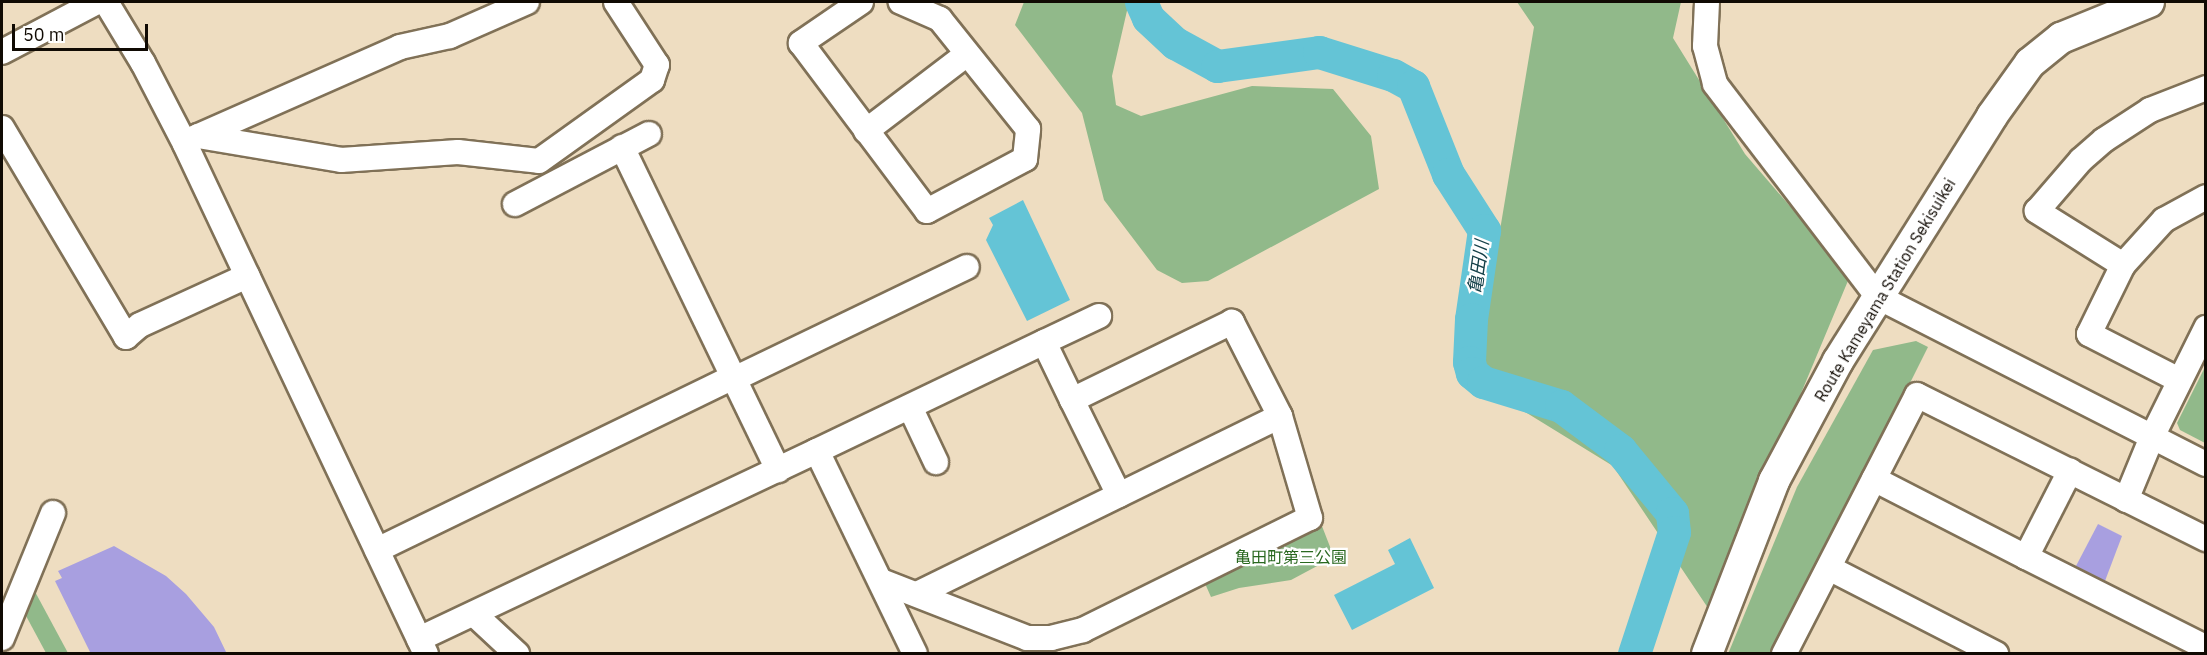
<!DOCTYPE html>
<meta charset="utf-8">
<style>
body{margin:0}
#map{position:relative;width:2207px;height:655px;overflow:hidden;background:#eeddc1;font-family:"IBM Plex Sans","Noto Sans JP",sans-serif}
div>[style]{position:absolute}
.green>*{inset:0;background:#91b98a}
.water>*{inset:0;background:#64c4d6}
.river>*{height:33px;margin:-16.5px;padding:0 16.5px;transform-origin:16.5px;border-radius:16.5px;background:#64c4d6}
.building>*{inset:0;background:#a89fe0}
.roads{filter:drop-shadow(2px 0 #807157) drop-shadow(-2px 0 #807157) drop-shadow(0 2px #807157) drop-shadow(0 -2px #807157)}
.minor>*{height:24px;margin:-12px;padding:0 12px;transform-origin:12px;border-radius:12px;background:#fff}
.major>*{height:30px;margin:-15px;padding:0 15px;transform-origin:15px;border-radius:15px;background:#fff}
span{translate:-50% -50%;white-space:nowrap;text-align:center;line-height:1.15;-webkit-text-stroke:4.5px #fff;paint-order:stroke}
.street-label{font-size:16px;color:#100a03}
.park-label{font-size:16px;color:#29681f}
.water-label{font-size:18px;color:#154149;font-style:italic}
.frame{position:absolute;inset:0;border:3px solid #100a03;pointer-events:none}
.scale{position:absolute;left:12px;top:24px;width:136px;height:27px;box-sizing:border-box;border:3px solid #100a03;border-top:0;padding-left:8px;font-size:18px;line-height:21px;white-space:nowrap;color:#100a03;-webkit-text-stroke:4px #fff;paint-order:stroke}
</style>
<div id="map">
<div class="green">
<i style="clip-path:polygon(1024px 2px,1129px 2px,1112px 76px,1116px 105px,1141px 116px,1252px 86px,1333px 89px,1371px 136px,1379px 189px,1208px 281px,1182px 283px,1157px 270px,1104px 200px,1082px 113px,1015px 25px)"></i>
<i style="clip-path:polygon(1517px 2px,1681px 2px,1673px 38px,1745px 154px,1850px 276px,1710px 611px,1613px 466px,1512px 404px,1473px 361px,1465px 334px,1501px 224px,1534px 27px)"></i>
<i style="clip-path:polygon(1916px 341px,1928px 347px,1775px 653px,1728px 654px,1797px 487px,1873px 350px)"></i>
<i style="clip-path:polygon(2205px 367px,2205px 443px,2180px 430px,2177px 423px)"></i>
<i style="clip-path:polygon(1320px 521px,1334px 557px,1291px 580px,1239px 588px,1211px 597px,1203px 579px)"></i>
<i style="clip-path:polygon(33px 588px,68px 653px,46px 653px,25px 614px)"></i>
</div>
<div class="water">
<i style="clip-path:polygon(1023px 200px,1070px 300px,1027px 321px,986px 240px,993px 225px,989px 218px)"></i>
<i style="clip-path:polygon(1410px 538px,1434px 588px,1352px 630px,1334px 595px,1395px 564px,1388px 550px)"></i>
</div>
<div class="river">
<i style="left:1141px;top:2px;width:17px;rotate:66deg"></i>
<i style="left:1148px;top:18px;width:37px;rotate:43deg"></i>
<i style="left:1175px;top:43px;width:48px;rotate:28.7deg"></i>
<i style="left:1217px;top:66px;width:103px;rotate:-7.8deg"></i>
<i style="left:1319px;top:52px;width:77px;rotate:17.3deg"></i>
<i style="left:1393px;top:75px;width:23px;rotate:29deg"></i>
<i style="left:1413px;top:86px;width:95px;rotate:68.3deg"></i>
<i style="left:1448px;top:174px;width:67px;rotate:57.3deg"></i>
<i style="left:1484px;top:230px;width:90px;rotate:98.3deg"></i>
<i style="left:1471px;top:319px;width:43px;rotate:92.7deg"></i>
<i style="left:1469px;top:362px;width:11px;rotate:75deg"></i>
<i style="left:1472px;top:373px;width:14px;rotate:39deg"></i>
<i style="left:1483px;top:382px;width:82px;rotate:17.1deg"></i>
<i style="left:1561px;top:406px;width:74px;rotate:36.7deg"></i>
<i style="left:1620px;top:450px;width:82px;rotate:50.5deg"></i>
<i style="left:1672px;top:513px;width:19px;rotate:84deg"></i>
<i style="left:1674px;top:532px;width:128px;rotate:108.2deg"></i>
</div>
<div class="building">
<i style="clip-path:polygon(2098px 524px,2122px 536px,2105px 581px,2076px 566px)"></i>
<i style="clip-path:polygon(114px 546px,166px 576px,186px 594px,214px 627px,227px 654px,91px 654px,55px 581px,62px 578px,58px 571px)"></i>
</div>
<div class="roads">
<div class="minor">
<i style="left:106px;top:2px;width:71px;rotate:58.8deg"></i>
<i style="left:143px;top:63px;width:91px;rotate:62.6deg"></i>
<i style="left:185px;top:144px;width:564px;rotate:64.71deg"></i>
<i style="left:861px;top:2px;width:73px;rotate:145.7deg"></i>
<i style="left:801px;top:43px;width:210px;rotate:53.1deg"></i>
<i style="left:927px;top:211px;width:111px;rotate:-28deg"></i>
<i style="left:1025px;top:159px;width:30px;rotate:-84deg"></i>
<i style="left:1028px;top:129px;width:141px;rotate:-128.7deg"></i>
<i style="left:940px;top:19px;width:43px;rotate:-156.4deg"></i>
<i style="left:1707px;top:2px;width:44px;rotate:92.6deg"></i>
<i style="left:1705px;top:46px;width:39px;rotate:75deg"></i>
<i style="left:1715px;top:84px;width:268px;rotate:52.6deg"></i>
<i style="left:1878px;top:297px;width:368px;rotate:27deg"></i>
<i style="left:2px;top:52px;width:107px;rotate:-27.8deg"></i>
<i style="left:2px;top:128px;width:243px;rotate:59.3deg"></i>
<i style="left:126px;top:337px;width:18px;rotate:-41deg"></i>
<i style="left:140px;top:325px;width:118px;rotate:-24.6deg"></i>
<i style="left:866px;top:131px;width:127px;rotate:-37.3deg"></i>
<i style="left:198px;top:136px;width:145px;rotate:9.5deg"></i>
<i style="left:341px;top:160px;width:117px;rotate:-3.9deg"></i>
<i style="left:458px;top:152px;width:81px;rotate:6.3deg"></i>
<i style="left:539px;top:161px;width:139px;rotate:-35.6deg"></i>
<i style="left:652px;top:80px;width:16px;rotate:-72deg"></i>
<i style="left:657px;top:65px;width:75px;rotate:-123.1deg"></i>
<i style="left:194px;top:138px;width:225px;rotate:-23.8deg"></i>
<i style="left:400px;top:47px;width:51px;rotate:-12.4deg"></i>
<i style="left:450px;top:36px;width:84px;rotate:-23.8deg"></i>
<i style="left:622px;top:147px;width:359px;rotate:64.2deg"></i>
<i style="left:515px;top:204px;width:151px;rotate:-27.6deg"></i>
<i style="left:2123px;top:265px;width:61px;rotate:-47.7deg"></i>
<i style="left:2164px;top:220px;width:48px;rotate:-28.7deg"></i>
<i style="left:1044px;top:342px;width:61px;rotate:-25.3deg"></i>
<i style="left:736px;top:378px;width:256px;rotate:-25.7deg"></i>
<i style="left:2179px;top:380px;width:101px;rotate:-152.9deg"></i>
<i style="left:2089px;top:334px;width:77px;rotate:-63.8deg"></i>
<i style="left:2123px;top:265px;width:102px;rotate:-147.9deg"></i>
<i style="left:2037px;top:211px;width:67px;rotate:-49.2deg"></i>
<i style="left:2081px;top:160px;width:30px;rotate:-41deg"></i>
<i style="left:2104px;top:140px;width:55px;rotate:-33.1deg"></i>
<i style="left:2150px;top:110px;width:60px;rotate:-21.4deg"></i>
<i style="left:1072px;top:400px;width:106px;rotate:63.7deg"></i>
<i style="left:910px;top:407px;width:61px;rotate:64.7deg"></i>
<i style="left:1874px;top:479px;width:171px;rotate:27.2deg"></i>
<i style="left:2026px;top:557px;width:97px;rotate:-62.9deg"></i>
<i style="left:2126px;top:500px;width:68px;rotate:-67.6deg"></i>
<i style="left:2152px;top:437px;width:122px;rotate:-63.6deg"></i>
<i style="left:377px;top:550px;width:398px;rotate:-25.9deg"></i>
<i style="left:2026px;top:557px;width:196px;rotate:26.7deg"></i>
<i style="left:1829px;top:568px;width:188px;rotate:27.2deg"></i>
<i style="left:881px;top:581px;width:157px;rotate:21.3deg"></i>
<i style="left:1027px;top:638px;width:24px"></i>
<i style="left:1051px;top:638px;width:33px;rotate:-14deg"></i>
<i style="left:1083px;top:630px;width:253px;rotate:-26.3deg"></i>
<i style="left:1310px;top:518px;width:106px;rotate:-106.4deg"></i>
<i style="left:1280px;top:416px;width:106px;rotate:-117.1deg"></i>
<i style="left:1232px;top:322px;width:178px;rotate:154deg"></i>
<i style="left:1072px;top:400px;width:64px;rotate:-115.8deg"></i>
<i style="left:1044px;top:342px;width:252px;rotate:154.4deg"></i>
<i style="left:817px;top:451px;width:225px;rotate:64.2deg"></i>
<i style="left:917px;top:594px;width:404px;rotate:-26.1deg"></i>
<i style="left:474px;top:614px;width:59px;rotate:42.9deg"></i>
<i style="left:2px;top:638px;width:135px;rotate:-67.8deg"></i>
<i style="left:419px;top:639px;width:440px;rotate:-25.3deg"></i>
<i style="left:1784px;top:654px;width:291px;rotate:-62.8deg"></i>
<i style="left:1917px;top:395px;width:323px;rotate:26.5deg"></i>
</div>
<div class="major">
<i style="left:1707px;top:654px;width:186px;rotate:-68.8deg"></i>
<i style="left:1774px;top:481px;width:136px;rotate:-61.9deg"></i>
<i style="left:1838px;top:361px;width:289px;rotate:-57.8deg"></i>
<i style="left:1992px;top:116px;width:65px;rotate:-54.4deg"></i>
<i style="left:2030px;top:63px;width:40px;rotate:-39deg"></i>
<i style="left:2061px;top:38px;width:95px;rotate:-22.2deg"></i>
</div>
</div>
<div class="street-label">
<span style="left:1885px;top:290px;rotate:-59deg">Route Kameyama Station Sekisuikei</span>
</div>
<div class="park-label">
<span style="left:1291px;top:557px">亀田町第三公園</span>
</div>
<div class="water-label">
<span style="left:1479px;top:267px;rotate:-82deg">亀田川</span>
</div>
<div class="frame"></div>
<div class="scale">50 m</div>
</div>
